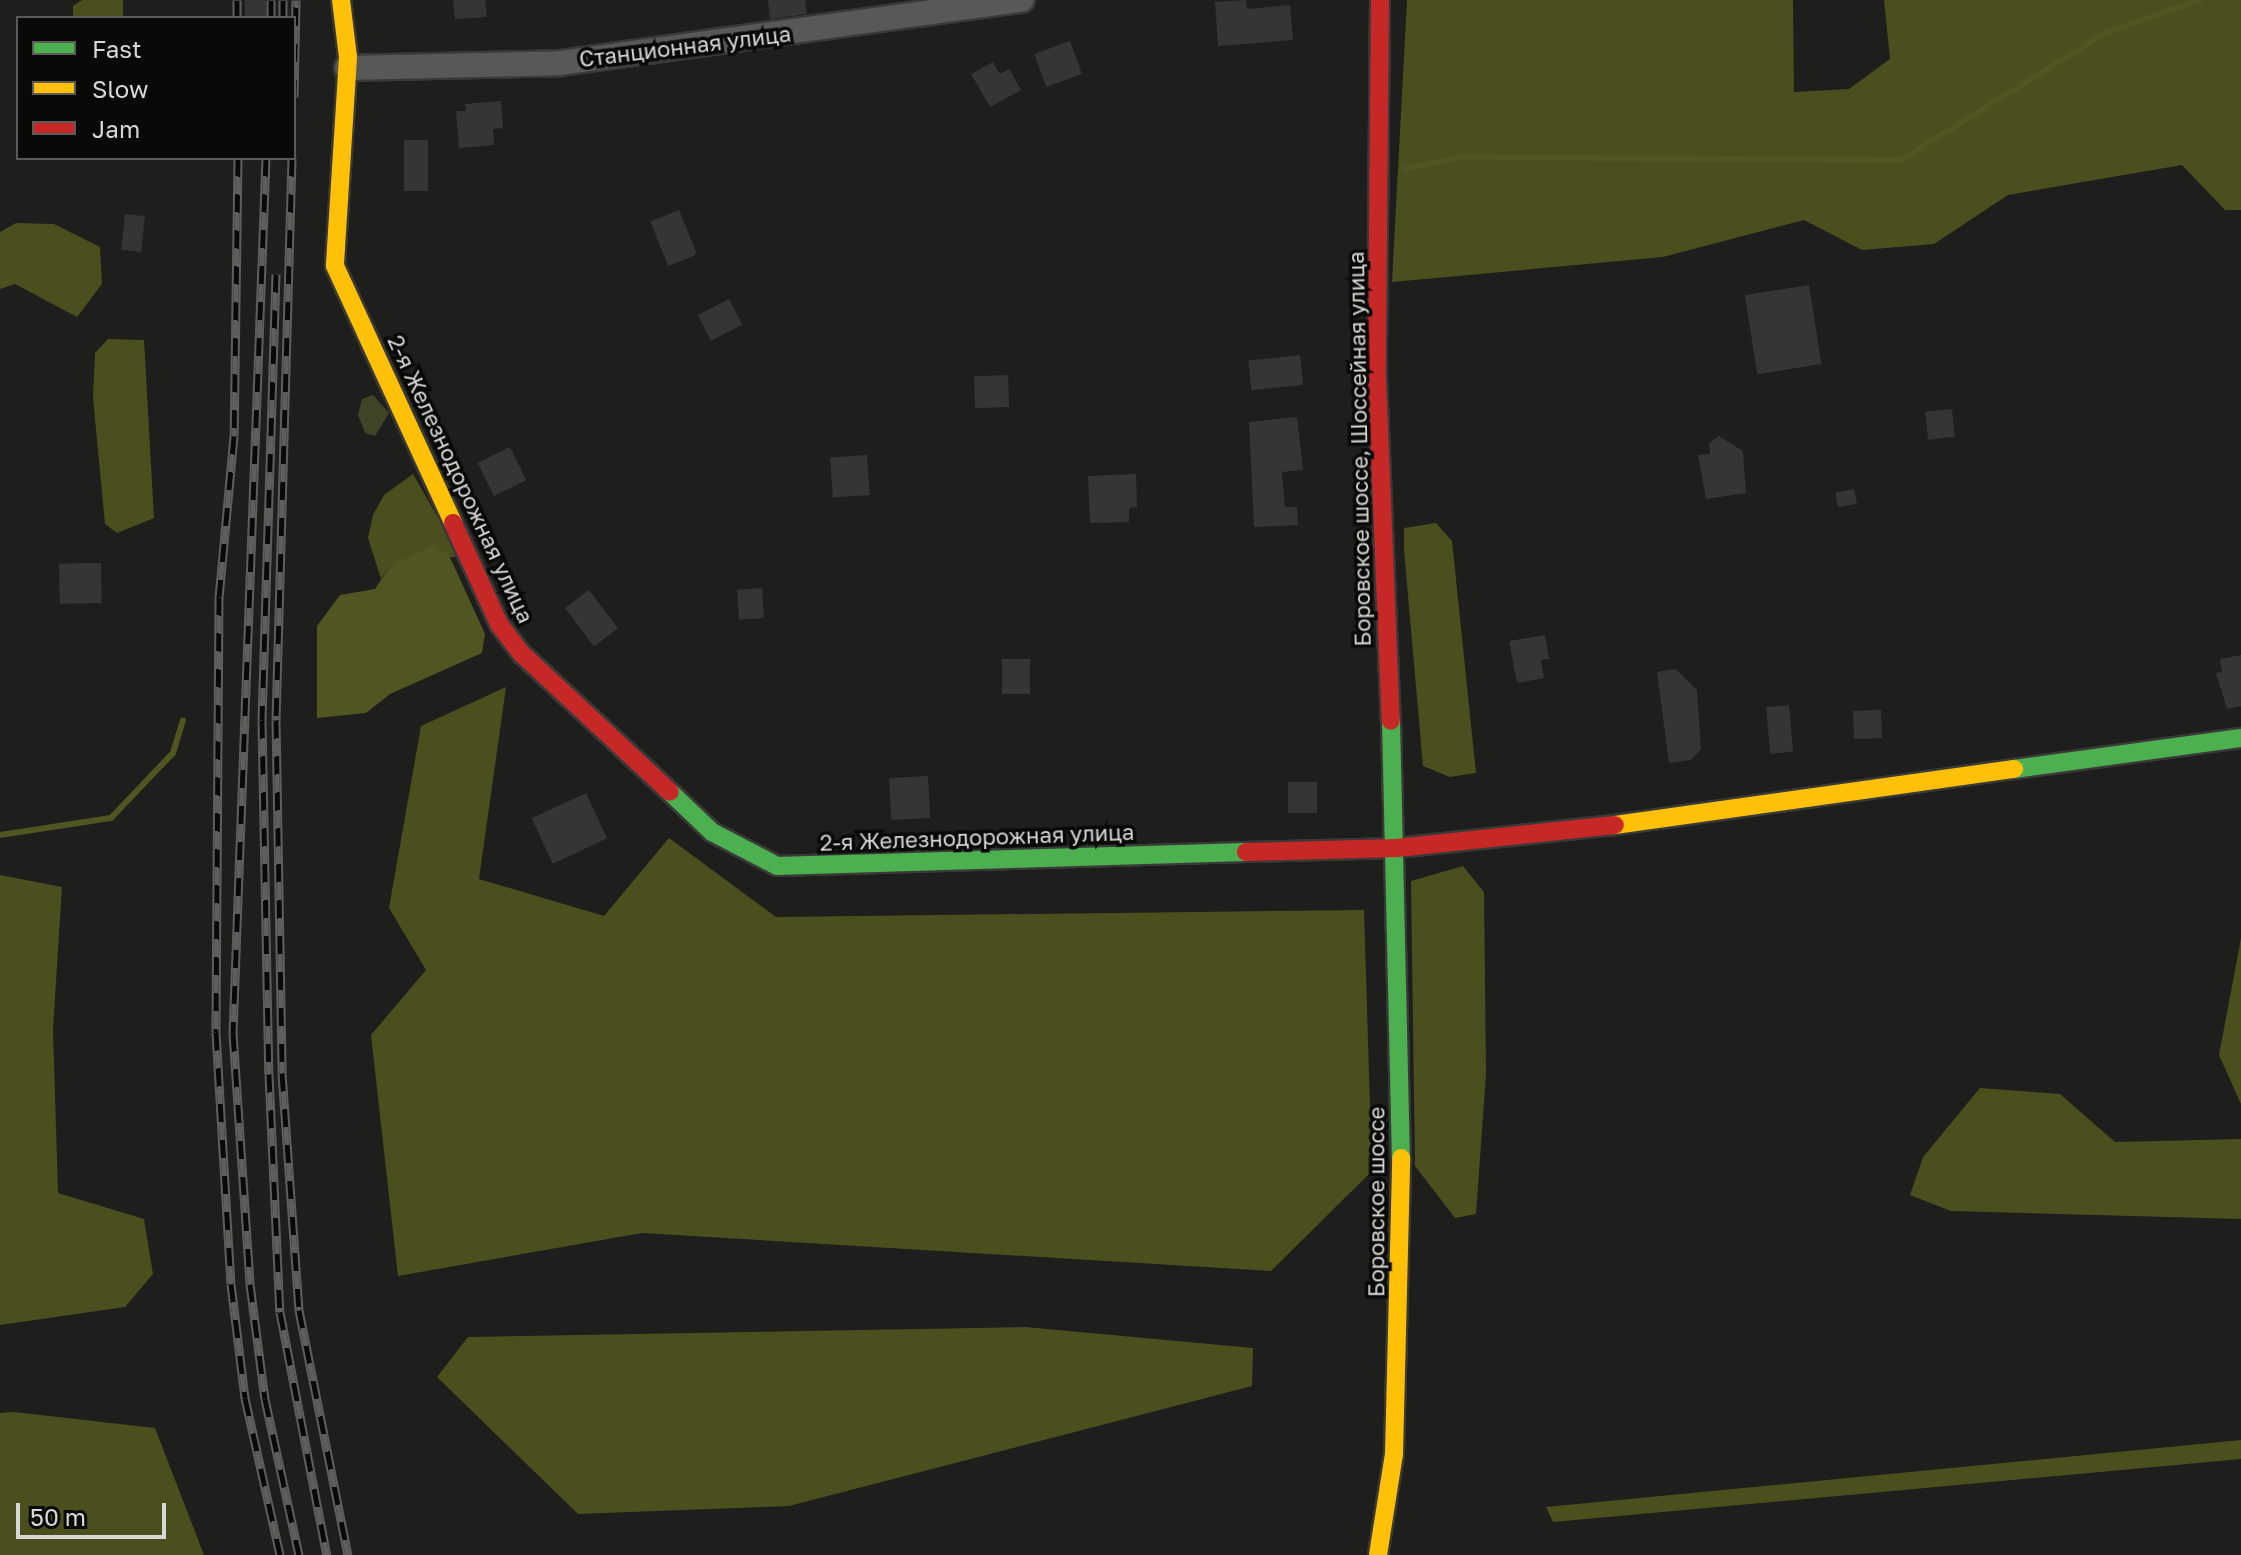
<!DOCTYPE html>
<meta charset="utf-8">
<style>
body{margin:0}
#map{position:relative;width:2241px;height:1555px;overflow:hidden;background:#1e1e1d;font-family:"Golos Text",sans-serif}
div>[style]{position:absolute}
.green>*{inset:0;background:#414427}
.forest>*{inset:0;background:#4b4f1e}
.water>*{inset:0;background:#505521}
.stream>*{height:6px;margin:-3px;padding:0 3px;transform-origin:3px;border-radius:3px;background:#505521}
.building>*{inset:0;background:#353634;transform-origin:0 0}
.roads{filter:drop-shadow(2px 0 #393938) drop-shadow(-2px 0 #393938) drop-shadow(0 2px #393938) drop-shadow(0 -2px #393938)}
.street>*{height:24px;margin:-12px;padding:0 12px;transform-origin:12px;border-radius:12px;background:#585857}
.fast>*{height:18px;margin:-9px;padding:0 9px;transform-origin:9px;border-radius:9px;background:#4caf50}
.slow>*{height:18px;margin:-9px;padding:0 9px;transform-origin:9px;border-radius:9px;background:#ffc107}
.jam>*{height:18px;margin:-9px;padding:0 9px;transform-origin:9px;border-radius:9px;background:#c62828}
.rail>*{height:9px;margin-top:-4.5px;transform-origin:0;background:repeating-linear-gradient(90deg,#090908 0 18px,#5e5e5e 0 36px);box-sizing:border-box;border-block:2px solid #5e5e5e}
span{translate:-50% -50%;white-space:nowrap;text-align:center;line-height:1.15;-webkit-text-stroke:7px #090908;paint-order:stroke}
.street-label{font-size:22px;color:#d7d7d5}
.legend{position:absolute;left:16px;top:16px;width:280px;height:144px;box-sizing:border-box;background:#090908;border:2px solid #5b5b5a;margin:0;padding:10px 14px;list-style:none;font-size:24px;color:#d7d7d5}
.legend li{display:flex;align-items:center;gap:16px;height:40px}
.legend b{width:40px;border:2px solid #5b5b5a}
.scale{position:absolute;left:16px;top:1503px;width:150px;height:36px;box-sizing:border-box;border:4px solid #d7d7d5;border-top:0;padding-left:10px;font-size:24px;line-height:28px;white-space:nowrap;color:#d7d7d5;-webkit-text-stroke:6px #090908;paint-order:stroke}
</style>
<div id="map">
<div class="green">
<i style="clip-path:polygon(373px 395px,389px 413px,375px 436px,365px 433px,358px 415px,362px 399px)"></i>
</div>
<div class="forest">
<i style="clip-path:polygon(82px 0,123px 0,123px 18px,73px 18px,73px 6px)"></i>
<i style="clip-path:polygon(1407px 0,1793px 0,1794px 92px,1849px 89px,1890px 59px,1884px 0,2241px 0,2241px 210px,2225px 210px,2182px 165px,2008px 195px,1934px 244px,1862px 250px,1804px 220px,1663px 257px,1392px 282px)"></i>
<i style="clip-path:polygon(16px 223px,54px 224px,100px 247px,102px 284px,77px 317px,15px 284px,0 289px,0 232px)"></i>
<i style="clip-path:polygon(108px 339px,144px 340px,154px 518px,117px 533px,105px 524px,93px 398px,95px 353px)"></i>
<i style="clip-path:polygon(413px 474px,460px 556px,391px 565px,381px 579px,368px 538px,373px 515px,384px 495px)"></i>
<i style="clip-path:polygon(1436px 523px,1452px 541px,1476px 773px,1450px 777px,1423px 766px,1404px 550px,1404px 528px)"></i>
<i style="clip-path:polygon(506px 687px,479px 879px,604px 916px,669px 838px,776px 917px,1364px 910px,1372px 1171px,1271px 1271px,642px 1233px,398px 1276px,371px 1035px,426px 970px,389px 908px,421px 726px)"></i>
<i style="clip-path:polygon(1463px 866px,1484px 892px,1486px 1074px,1476px 1214px,1455px 1218px,1415px 1166px,1411px 881px)"></i>
<i style="clip-path:polygon(0 875px,62px 887px,53px 1029px,58px 1193px,144px 1219px,153px 1274px,125px 1307px,0 1325px)"></i>
<i style="clip-path:polygon(2241px 938px,2241px 1104px,2219px 1055px)"></i>
<i style="clip-path:polygon(1980px 1088px,2060px 1094px,2115px 1142px,2241px 1139px,2241px 1219px,1951px 1211px,1910px 1195px,1923px 1157px)"></i>
<i style="clip-path:polygon(1025px 1327px,1253px 1348px,1252px 1386px,789px 1506px,578px 1514px,437px 1377px,468px 1337px)"></i>
<i style="clip-path:polygon(14px 1412px,155px 1428px,204px 1555px,0 1555px,0 1413px)"></i>
<i style="clip-path:polygon(2241px 1440px,2241px 1459px,1553px 1522px,1546px 1507px)"></i>
</div>
<div class="water">
<i style="clip-path:polygon(433px 545px,449px 555px,485px 634px,482px 653px,390px 694px,366px 713px,317px 718px,317px 626px,340px 595px,375px 589px,391px 565px)"></i>
</div>
<div class="stream">
<i style="left:1405px;top:169px;width:57px;rotate:-12.1deg"></i>
<i style="left:1461px;top:157px;width:440px;rotate:0.4deg"></i>
<i style="left:1901px;top:160px;width:240px;rotate:-31.9deg"></i>
<i style="left:2105px;top:33px;width:101px;rotate:-19.2deg"></i>
<i style="left:0;top:835px;width:112px;rotate:-8.7deg"></i>
<i style="left:111px;top:818px;width:90px;rotate:-46.4deg"></i>
<i style="left:173px;top:753px;width:34px;rotate:-73deg"></i>
</div>
<div class="building">
<i style="left:245px;top:0;width:21px;height:18px"></i>
<i style="clip-path:polygon(453px 0,485px 0,487px 17px,455px 19px)"></i>
<i style="clip-path:polygon(768px 0,805px 0,807px 14px,770px 19px)"></i>
<i style="clip-path:polygon(1246px 0,1247px 9px,1290px 5px,1293px 40px,1218px 46px,1215px 2px)"></i>
<i style="left:1070px;top:41px;width:35px;height:38px;rotate:70deg"></i>
<i style="clip-path:polygon(993px 62px,1000px 74px,1009px 69px,1021px 90px,990px 107px,971px 74px)"></i>
<i style="clip-path:polygon(501px 101px,503px 128px,493px 129px,494px 145px,459px 148px,456px 111px,466px 111px,465px 104px)"></i>
<i style="left:404px;top:140px;width:24px;height:51px"></i>
<i style="left:679px;top:210px;width:48px;height:31px;rotate:68deg"></i>
<i style="left:125px;top:214px;width:20px;height:36px;rotate:6deg"></i>
<i style="left:1809px;top:285px;width:80px;height:65px;rotate:81deg"></i>
<i style="left:729px;top:299px;width:29px;height:35px;rotate:63deg"></i>
<i style="left:1300px;top:355px;width:30px;height:52px;rotate:84deg"></i>
<i style="left:1008px;top:375px;width:32px;height:34px;rotate:88deg"></i>
<i style="left:1952px;top:409px;width:28px;height:27px;rotate:84deg"></i>
<i style="clip-path:polygon(1297px 417px,1303px 470px,1282px 472px,1285px 507px,1297px 507px,1298px 525px,1254px 527px,1249px 422px)"></i>
<i style="clip-path:polygon(1719px 436px,1743px 451px,1746px 493px,1706px 499px,1698px 455px,1710px 454px,1709px 443px)"></i>
<i style="left:510px;top:447px;width:37px;height:36px;rotate:64deg"></i>
<i style="left:867px;top:455px;width:40px;height:37px;rotate:86deg"></i>
<i style="clip-path:polygon(1136px 474px,1137px 507px,1129px 508px,1129px 522px,1090px 523px,1088px 476px)"></i>
<i style="left:1854px;top:489px;width:15px;height:19px;rotate:79deg"></i>
<i style="left:101px;top:563px;width:40px;height:42px;rotate:89deg"></i>
<i style="left:762px;top:588px;width:30px;height:25px;rotate:86deg"></i>
<i style="left:589px;top:590px;width:48px;height:30px;rotate:53deg"></i>
<i style="clip-path:polygon(1545px 635px,1549px 659px,1541px 660px,1544px 678px,1517px 683px,1509px 641px)"></i>
<i style="clip-path:polygon(2241px 655px,2241px 706px,2227px 709px,2216px 673px,2222px 672px,2220px 659px)"></i>
<i style="left:1002px;top:659px;width:28px;height:35px"></i>
<i style="clip-path:polygon(1676px 669px,1697px 690px,1701px 749px,1691px 760px,1669px 763px,1657px 672px)"></i>
<i style="left:1789px;top:705px;width:47px;height:23px;rotate:85deg"></i>
<i style="left:1881px;top:710px;width:28px;height:28px;rotate:88deg"></i>
<i style="left:928px;top:776px;width:42px;height:39px;rotate:87deg"></i>
<i style="left:1288px;top:782px;width:29px;height:31px"></i>
<i style="left:586px;top:793px;width:50px;height:60px;rotate:65deg"></i>
</div>
<div class="roads">
<div class="street">
<i style="left:347px;top:68px;width:213px;rotate:-1.3deg"></i>
<i style="left:560px;top:63px;width:466px;rotate:-7.8deg"></i>
</div>
<div class="fast">
<i style="left:1391px;top:721px;width:437px;rotate:88.7deg"></i>
<i style="left:2014px;top:769px;width:229px;rotate:-7.8deg"></i>
<i style="left:670px;top:792px;width:58px;rotate:43.6deg"></i>
<i style="left:712px;top:832px;width:73px;rotate:27.6deg"></i>
<i style="left:777px;top:866px;width:469px;rotate:-1.7deg"></i>
</div>
<div class="slow">
<i style="left:341px;top:0;width:57px;rotate:83deg"></i>
<i style="left:348px;top:57px;width:209px;rotate:93.6deg"></i>
<i style="left:335px;top:266px;width:283px;rotate:65.3deg"></i>
<i style="left:1615px;top:825px;width:403px;rotate:-8deg"></i>
<i style="left:1378px;top:1555px;width:102px;rotate:-81deg"></i>
<i style="left:1394px;top:1454px;width:296px;rotate:-88.6deg"></i>
</div>
<div class="jam">
<i style="left:1380px;top:0;width:379px;rotate:90.5deg"></i>
<i style="left:1377px;top:379px;width:342px;rotate:87.7deg"></i>
<i style="left:453px;top:523px;width:111px;rotate:65.5deg"></i>
<i style="left:499px;top:624px;width:38px;rotate:53deg"></i>
<i style="left:522px;top:654px;width:202px;rotate:43deg"></i>
<i style="left:1246px;top:852px;width:150px;rotate:-1.5deg"></i>
<i style="left:1396px;top:848px;width:220px;rotate:-6deg"></i>
</div>
</div>
<div class="rail">
<i style="left:237px;top:18px;width:18px;rotate:-90deg"></i>
<i style="left:271px;top:18px;width:18px;rotate:-90deg"></i>
<i style="left:283px;top:18px;width:18px;rotate:-90deg"></i>
<i style="left:294px;top:97px;width:97px;rotate:-88.8deg"></i>
<i style="left:238px;top:158px;width:278px;rotate:90.8deg"></i>
<i style="left:234px;top:436px;width:162px;rotate:95.3deg"></i>
<i style="left:219px;top:597px;width:435px;rotate:90.4deg"></i>
<i style="left:216px;top:1032px;width:252px;rotate:86.6deg"></i>
<i style="left:231px;top:1284px;width:115px;rotate:83deg"></i>
<i style="left:245px;top:1398px;width:161px;rotate:77.4deg"></i>
<i style="left:266px;top:158px;width:876px;rotate:92.16deg"></i>
<i style="left:233px;top:1033px;width:252px;rotate:86.1deg"></i>
<i style="left:250px;top:1284px;width:116px;rotate:82.6deg"></i>
<i style="left:265px;top:1399px;width:160px;rotate:77.7deg"></i>
<i style="left:292px;top:158px;width:562px;rotate:91.63deg"></i>
<i style="left:276px;top:720px;width:353px;rotate:89deg"></i>
<i style="left:282px;top:1073px;width:238px;rotate:85.9deg"></i>
<i style="left:299px;top:1310px;width:250px;rotate:78.7deg"></i>
<i style="left:276px;top:274px;width:446px;rotate:91.8deg"></i>
<i style="left:262px;top:720px;width:354px;rotate:88.9deg"></i>
<i style="left:269px;top:1074px;width:238px;rotate:87.4deg"></i>
<i style="left:280px;top:1312px;width:248px;rotate:79.1deg"></i>
</div>
<div class="street-label">
<span style="left:685px;top:46px;rotate:-7deg">Станционная улица</span>
<span style="left:1359px;top:449px;rotate:-91deg">Боровское шоссе, Шоссейная улица</span>
<span style="left:461px;top:479px;rotate:65deg">2-я Железнодорожная улица</span>
<span style="left:977px;top:837px;rotate:-2deg">2-я Железнодорожная улица</span>
<span style="left:1376px;top:1202px;rotate:-90deg">Боровское шоссе</span>
</div>
<ul class="legend">
<li><b style="height:10px;background:#4caf50"></b>Fast</li>
<li><b style="height:10px;background:#ffc107"></b>Slow</li>
<li><b style="height:10px;background:#c62828"></b>Jam</li>
</ul>
<div class="scale">50 m</div>
</div>
